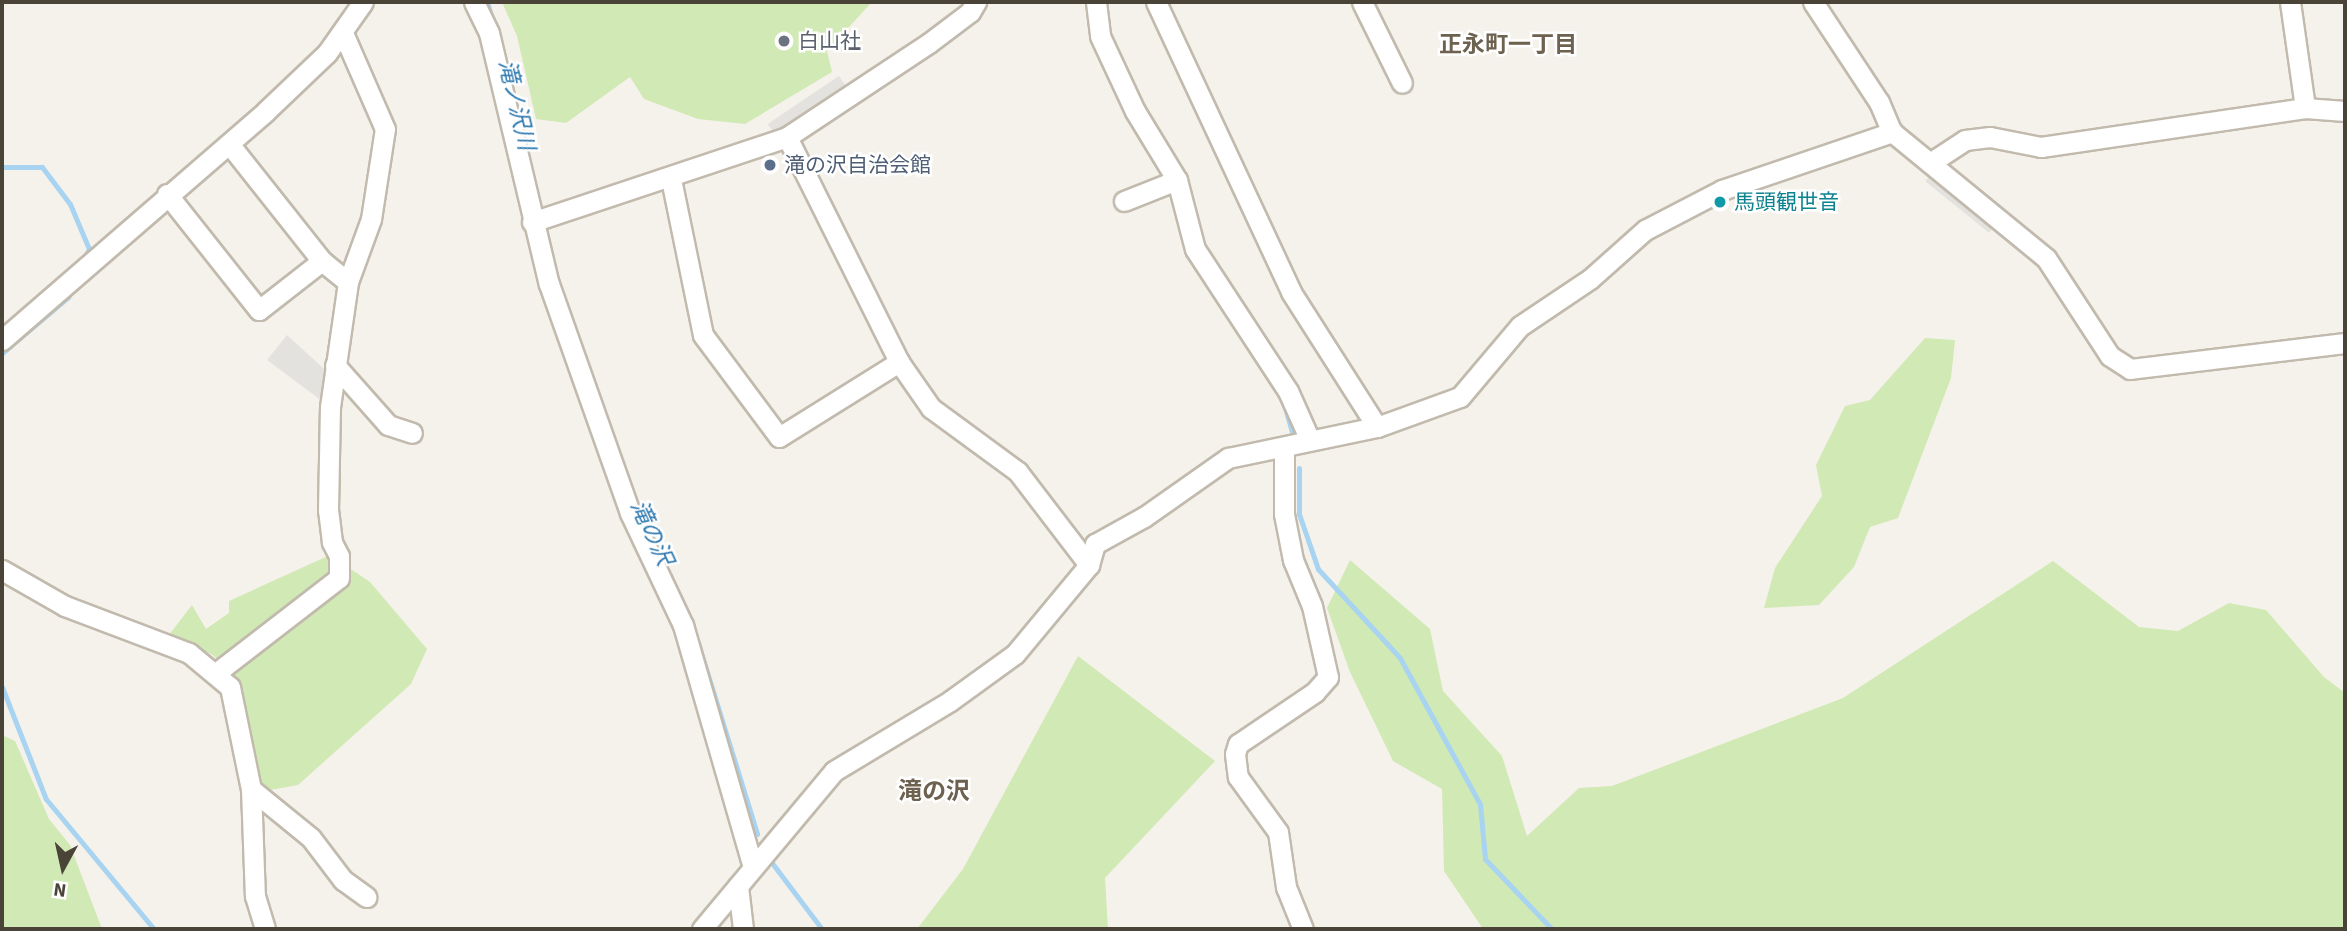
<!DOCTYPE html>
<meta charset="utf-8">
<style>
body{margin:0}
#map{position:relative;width:2347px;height:931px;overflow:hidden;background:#f5f2eb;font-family:"Source Sans 3","Noto Sans JP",sans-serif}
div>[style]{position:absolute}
.green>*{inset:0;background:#d1e9b4}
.parking>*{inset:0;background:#e4e2df;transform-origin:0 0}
.stream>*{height:5px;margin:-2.5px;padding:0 2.5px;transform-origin:2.5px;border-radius:2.5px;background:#a8d3f1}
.roads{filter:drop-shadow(2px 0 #c1baad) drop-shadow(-2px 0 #c1baad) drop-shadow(0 2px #c1baad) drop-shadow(0 -2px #c1baad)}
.street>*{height:19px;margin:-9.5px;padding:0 9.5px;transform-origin:9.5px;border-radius:9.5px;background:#fff}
.dots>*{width:19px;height:19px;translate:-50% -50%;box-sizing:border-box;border:4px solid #fff;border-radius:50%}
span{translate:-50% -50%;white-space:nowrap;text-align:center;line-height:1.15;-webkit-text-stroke:5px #fff;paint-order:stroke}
.worship-label{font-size:21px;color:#5b616d}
.left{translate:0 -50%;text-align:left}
.service-label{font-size:21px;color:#4e5e75}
.culture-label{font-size:21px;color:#0d838f}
.neighbourhood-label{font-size:23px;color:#6d614f;font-weight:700}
.water-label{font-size:23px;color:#2e79b0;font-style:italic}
.quarter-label{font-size:24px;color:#6d614f;font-weight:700}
.frame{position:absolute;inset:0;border:4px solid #4a4338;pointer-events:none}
.north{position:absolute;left:28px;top:833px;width:70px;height:70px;-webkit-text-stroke:5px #fff;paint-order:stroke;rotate:188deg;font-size:19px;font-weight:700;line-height:28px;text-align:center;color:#4a4338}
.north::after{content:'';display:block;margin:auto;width:24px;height:32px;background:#4a4338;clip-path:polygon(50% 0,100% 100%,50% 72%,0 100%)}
</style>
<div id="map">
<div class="green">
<i style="clip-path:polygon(502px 2px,872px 2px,827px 51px,832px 72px,745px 124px,698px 119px,644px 99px,630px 77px,566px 123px,536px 119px,517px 36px)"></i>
<i style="clip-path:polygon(1925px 338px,1955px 340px,1951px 378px,1898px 518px,1870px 527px,1854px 567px,1819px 605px,1764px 608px,1775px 568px,1822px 496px,1816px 465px,1845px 406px,1870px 400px)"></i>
<i style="clip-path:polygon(330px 555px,370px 582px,427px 649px,411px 684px,298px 785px,270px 790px,258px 781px,236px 679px,213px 655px,169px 635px,192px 605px,206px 629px,229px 613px,229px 601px)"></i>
<i style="clip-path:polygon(1350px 560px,1430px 629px,1443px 691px,1502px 756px,1527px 836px,1579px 788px,1612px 786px,1843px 698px,2053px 561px,2139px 627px,2178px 631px,2229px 603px,2266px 610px,2324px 677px,2345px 693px,2345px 929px,1483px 929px,1444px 871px,1442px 789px,1393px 761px,1350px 672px,1327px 608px)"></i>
<i style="clip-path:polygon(1078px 656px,1215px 761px,1105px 878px,1108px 929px,917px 929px,963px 869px)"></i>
<i style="clip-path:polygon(2px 735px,15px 741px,49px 819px,70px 845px,102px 929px,2px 929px)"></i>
</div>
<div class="parking">
<i style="left:839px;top:76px;width:23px;height:86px;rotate:56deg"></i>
<i style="left:1936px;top:168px;width:82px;height:17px;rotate:39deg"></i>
<i style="clip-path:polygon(287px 335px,333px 377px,330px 407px,267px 360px)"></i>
</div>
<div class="stream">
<i style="left:487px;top:2px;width:85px;rotate:73.7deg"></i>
<i style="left:2px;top:167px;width:40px"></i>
<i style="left:42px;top:167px;width:46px;rotate:52.9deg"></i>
<i style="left:70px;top:204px;width:49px;rotate:67.1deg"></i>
<i style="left:89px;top:249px;width:10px;rotate:119deg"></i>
<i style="left:2px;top:353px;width:87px;rotate:-40.3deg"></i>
<i style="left:1284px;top:404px;width:32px;rotate:74deg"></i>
<i style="left:1299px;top:468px;width:46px;rotate:90deg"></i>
<i style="left:1299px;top:514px;width:58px;rotate:70.9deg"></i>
<i style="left:1318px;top:569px;width:121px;rotate:47.3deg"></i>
<i style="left:1400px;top:658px;width:166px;rotate:61.3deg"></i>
<i style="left:1480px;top:804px;width:55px;rotate:84.8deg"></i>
<i style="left:1485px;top:859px;width:97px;rotate:46.3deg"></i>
<i style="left:633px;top:495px;width:39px;rotate:66deg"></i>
<i style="left:698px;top:643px;width:200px;rotate:72.8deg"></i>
<i style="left:2px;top:687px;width:120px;rotate:68.6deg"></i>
<i style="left:46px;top:799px;width:169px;rotate:50.3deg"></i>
<i style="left:769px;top:859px;width:88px;rotate:52.9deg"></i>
</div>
<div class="roads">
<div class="street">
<i style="left:474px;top:2px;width:34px;rotate:64deg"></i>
<i style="left:489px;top:33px;width:258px;rotate:76.6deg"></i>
<i style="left:549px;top:284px;width:243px;rotate:70.5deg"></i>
<i style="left:630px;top:513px;width:124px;rotate:64.7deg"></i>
<i style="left:683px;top:625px;width:249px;rotate:73.9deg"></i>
<i style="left:1096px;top:2px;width:34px;rotate:83deg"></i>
<i style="left:1100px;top:36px;width:83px;rotate:65deg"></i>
<i style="left:1135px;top:111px;width:81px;rotate:58.7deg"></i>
<i style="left:1177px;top:180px;width:71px;rotate:75.4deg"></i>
<i style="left:1195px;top:249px;width:170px;rotate:56.8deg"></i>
<i style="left:1288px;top:391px;width:51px;rotate:65.9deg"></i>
<i style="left:1156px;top:2px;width:320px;rotate:65deg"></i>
<i style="left:1291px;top:292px;width:160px;rotate:57.5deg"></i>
<i style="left:1362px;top:2px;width:90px;rotate:63.7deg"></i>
<i style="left:1813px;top:2px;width:120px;rotate:56.6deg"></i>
<i style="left:1879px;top:102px;width:33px;rotate:67deg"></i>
<i style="left:1892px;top:132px;width:199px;rotate:39.3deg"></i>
<i style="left:2046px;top:258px;width:117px;rotate:56.9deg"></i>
<i style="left:2110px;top:356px;width:24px;rotate:33deg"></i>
<i style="left:2130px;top:369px;width:217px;rotate:-6.9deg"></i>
<i style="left:2290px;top:2px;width:107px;rotate:81.9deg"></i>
<i style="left:787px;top:137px;width:251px;rotate:63.5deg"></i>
<i style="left:899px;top:362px;width:56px;rotate:55.2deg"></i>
<i style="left:931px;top:408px;width:108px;rotate:36.3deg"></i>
<i style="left:1018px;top:472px;width:117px;rotate:52.6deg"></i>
<i style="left:230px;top:145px;width:148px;rotate:51.6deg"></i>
<i style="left:322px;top:261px;width:33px;rotate:39deg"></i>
<i style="left:1930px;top:163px;width:42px;rotate:-33.3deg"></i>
<i style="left:1965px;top:140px;width:25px;rotate:-7deg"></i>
<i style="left:1990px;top:137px;width:52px;rotate:11.1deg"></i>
<i style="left:2041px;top:147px;width:267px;rotate:-8.4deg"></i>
<i style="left:2305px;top:108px;width:40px;rotate:4.3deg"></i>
<i style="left:671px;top:179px;width:159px;rotate:78.4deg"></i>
<i style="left:703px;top:335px;width:127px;rotate:53.3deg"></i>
<i style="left:779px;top:437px;width:142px;rotate:-32deg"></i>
<i style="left:167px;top:194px;width:148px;rotate:51.6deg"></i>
<i style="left:259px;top:310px;width:80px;rotate:-37.9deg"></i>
<i style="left:1124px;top:201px;width:57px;rotate:-21.6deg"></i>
<i style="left:532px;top:222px;width:269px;rotate:-18.4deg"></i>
<i style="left:787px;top:137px;width:170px;rotate:-33.5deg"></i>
<i style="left:929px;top:43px;width:51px;rotate:-37.1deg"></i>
<i style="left:970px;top:12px;width:12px;rotate:-59deg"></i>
<i style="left:2px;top:340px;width:349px;rotate:-40.9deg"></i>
<i style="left:266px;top:111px;width:84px;rotate:-43.6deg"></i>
<i style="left:327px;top:53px;width:62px;rotate:-54.8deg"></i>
<i style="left:335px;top:365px;width:80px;rotate:48.5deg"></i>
<i style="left:388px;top:425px;width:25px;rotate:18deg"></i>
<i style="left:1284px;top:448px;width:66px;rotate:90deg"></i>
<i style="left:1284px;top:514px;width:47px;rotate:78.9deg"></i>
<i style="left:1293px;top:560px;width:50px;rotate:67.6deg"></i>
<i style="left:1312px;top:606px;width:73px;rotate:77.3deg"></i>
<i style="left:1328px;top:677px;width:20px;rotate:131deg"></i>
<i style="left:1315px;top:692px;width:93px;rotate:146deg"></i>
<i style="left:1238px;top:744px;width:10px;rotate:107deg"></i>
<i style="left:1235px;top:754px;width:23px;rotate:83deg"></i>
<i style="left:1238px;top:777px;width:68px;rotate:54deg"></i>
<i style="left:1278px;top:832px;width:56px;rotate:81.7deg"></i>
<i style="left:1286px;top:887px;width:45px;rotate:68deg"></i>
<i style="left:2px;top:570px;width:73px;rotate:29.7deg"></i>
<i style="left:65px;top:606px;width:133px;rotate:20.8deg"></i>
<i style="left:189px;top:653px;width:53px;rotate:39.7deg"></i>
<i style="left:230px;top:687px;width:104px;rotate:78.4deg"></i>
<i style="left:251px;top:789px;width:107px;rotate:87.9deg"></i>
<i style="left:255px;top:896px;width:34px;rotate:73deg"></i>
<i style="left:216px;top:673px;width:155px;rotate:-37.7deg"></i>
<i style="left:339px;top:578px;width:22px;rotate:-90deg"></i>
<i style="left:339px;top:556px;width:16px;rotate:-117deg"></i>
<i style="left:332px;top:542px;width:32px;rotate:-97deg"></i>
<i style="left:328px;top:510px;width:103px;rotate:-88.9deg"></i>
<i style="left:330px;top:407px;width:126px;rotate:-81.8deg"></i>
<i style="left:348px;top:282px;width:67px;rotate:-69.9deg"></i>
<i style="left:371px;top:219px;width:91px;rotate:-81.2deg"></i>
<i style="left:385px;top:129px;width:105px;rotate:-113.6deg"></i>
<i style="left:251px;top:789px;width:77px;rotate:39.2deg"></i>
<i style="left:311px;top:838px;width:53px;rotate:52.7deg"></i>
<i style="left:343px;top:880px;width:29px;rotate:36deg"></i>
<i style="left:738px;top:886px;width:43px;rotate:83.4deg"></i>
<i style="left:702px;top:929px;width:206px;rotate:-50.1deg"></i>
<i style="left:834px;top:771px;width:135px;rotate:-31.1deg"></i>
<i style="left:950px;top:701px;width:80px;rotate:-35.9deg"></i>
<i style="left:1015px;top:654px;width:116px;rotate:-50.3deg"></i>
<i style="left:1089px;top:565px;width:22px;rotate:-74deg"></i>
<i style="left:1095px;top:544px;width:56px;rotate:-28.9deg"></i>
<i style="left:1144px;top:517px;width:103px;rotate:-35.1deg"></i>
<i style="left:1228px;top:458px;width:152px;rotate:-11.8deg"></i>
<i style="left:1377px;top:427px;width:88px;rotate:-19.9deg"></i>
<i style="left:1460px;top:397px;width:93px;rotate:-49.8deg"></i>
<i style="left:1520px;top:326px;width:84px;rotate:-33.9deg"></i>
<i style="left:1590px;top:279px;width:74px;rotate:-41.7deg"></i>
<i style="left:1645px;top:230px;width:87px;rotate:-27.5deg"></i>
<i style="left:1722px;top:190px;width:180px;rotate:-18.8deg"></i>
</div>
</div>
<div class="dots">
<i style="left:784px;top:41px;background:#6b7280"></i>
<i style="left:770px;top:165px;background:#5c6f8a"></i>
<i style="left:1720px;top:202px;background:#0f9aa8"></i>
</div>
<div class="worship-label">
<span class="left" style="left:798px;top:41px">白山社</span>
</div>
<div class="service-label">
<span class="left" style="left:784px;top:165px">滝の沢自治会館</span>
</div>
<div class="culture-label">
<span class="left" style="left:1734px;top:202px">馬頭観世音</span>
</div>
<div class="neighbourhood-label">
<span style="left:1508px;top:45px">正永町一丁目</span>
</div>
<div class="water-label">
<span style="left:516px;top:105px;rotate:77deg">滝ノ沢川</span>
<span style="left:651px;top:533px;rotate:65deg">滝の沢</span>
</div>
<div class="quarter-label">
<span style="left:934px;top:792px">滝の沢</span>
</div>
<div class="frame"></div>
<div class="north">N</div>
</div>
